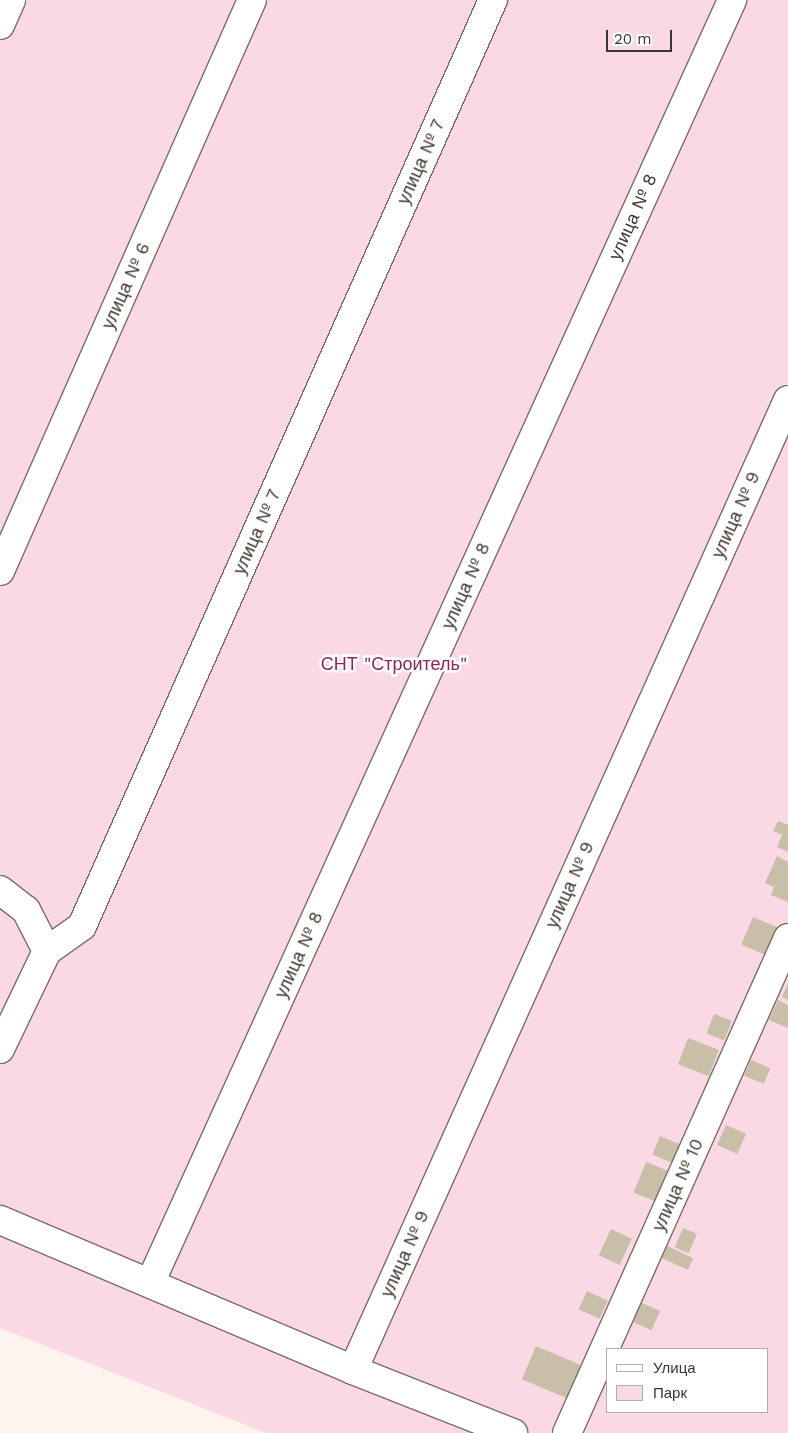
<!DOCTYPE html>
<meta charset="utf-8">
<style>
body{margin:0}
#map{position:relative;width:788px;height:1433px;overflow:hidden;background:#fdf4ee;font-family:"Work Sans",sans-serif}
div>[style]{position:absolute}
.green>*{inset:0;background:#fad8e4}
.building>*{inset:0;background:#c9bfa9;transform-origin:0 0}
.roads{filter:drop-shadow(1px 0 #7f6c5f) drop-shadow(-1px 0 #7f6c5f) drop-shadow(0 1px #7f6c5f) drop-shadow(0 -1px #7f6c5f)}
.minor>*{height:28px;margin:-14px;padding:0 14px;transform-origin:14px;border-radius:14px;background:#fff}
span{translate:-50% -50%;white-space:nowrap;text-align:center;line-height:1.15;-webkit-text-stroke:5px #fff;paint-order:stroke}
.street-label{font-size:18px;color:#3e352f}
.park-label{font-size:18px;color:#8d245a}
.legend{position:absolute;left:606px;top:1348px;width:162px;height:65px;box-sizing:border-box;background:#fff;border:1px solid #b2aeac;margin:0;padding:6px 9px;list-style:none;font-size:15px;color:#3e352f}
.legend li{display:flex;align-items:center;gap:10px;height:25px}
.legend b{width:25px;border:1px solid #b2aeac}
.scale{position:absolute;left:606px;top:30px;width:66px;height:22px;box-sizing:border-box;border:2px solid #3e352f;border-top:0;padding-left:6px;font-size:15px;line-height:18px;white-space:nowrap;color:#3e352f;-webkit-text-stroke:4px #fff;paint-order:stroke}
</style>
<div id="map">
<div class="green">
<i style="clip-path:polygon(evenodd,0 0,788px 0,788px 1433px,266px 1433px,0 1328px,0 0,607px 1349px,767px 1349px,767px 1412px,607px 1412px,607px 1349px)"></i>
</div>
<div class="building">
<i style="clip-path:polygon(778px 821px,788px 825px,788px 852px,777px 847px,782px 835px,773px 831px)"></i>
<i style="clip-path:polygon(777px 856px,788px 862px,788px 902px,771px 895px,774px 887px,765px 883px)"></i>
<i style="left:753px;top:917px;width:28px;height:30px;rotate:23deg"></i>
<i style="clip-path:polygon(788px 983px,788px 1000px,782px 997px)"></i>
<i style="clip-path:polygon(778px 1000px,788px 1005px,788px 1028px,769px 1020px)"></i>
<i style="left:714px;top:1014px;width:19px;height:21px;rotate:21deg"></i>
<i style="left:688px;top:1038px;width:33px;height:28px;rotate:21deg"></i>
<i style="left:751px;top:1060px;width:21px;height:17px;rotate:23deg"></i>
<i style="left:726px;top:1125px;width:22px;height:22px;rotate:24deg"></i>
<i style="left:660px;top:1136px;width:21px;height:20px;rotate:23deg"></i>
<i style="left:646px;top:1162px;width:24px;height:33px;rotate:22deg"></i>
<i style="left:683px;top:1228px;width:15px;height:21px;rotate:23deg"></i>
<i style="left:611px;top:1229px;width:23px;height:29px;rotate:25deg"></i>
<i style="left:667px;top:1246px;width:29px;height:13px;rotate:25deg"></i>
<i style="left:587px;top:1291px;width:23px;height:20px;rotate:25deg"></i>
<i style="left:640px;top:1302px;width:22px;height:21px;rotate:24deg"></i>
<i style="left:536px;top:1346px;width:50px;height:36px;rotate:23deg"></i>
</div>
<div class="roads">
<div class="minor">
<i style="left:0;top:25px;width:27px;rotate:-66deg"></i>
<i style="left:0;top:571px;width:624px;rotate:-66.19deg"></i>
<i style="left:0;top:890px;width:33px;rotate:38deg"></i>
<i style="left:26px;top:910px;width:46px;rotate:62.9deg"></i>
<i style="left:0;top:1049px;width:109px;rotate:-64.4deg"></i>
<i style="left:47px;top:951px;width:43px;rotate:-35.5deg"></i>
<i style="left:82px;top:926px;width:1013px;rotate:-66.07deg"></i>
<i style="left:0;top:1220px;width:384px;rotate:23deg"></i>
<i style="left:353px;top:1370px;width:172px;rotate:21.5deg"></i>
<i style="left:151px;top:1281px;width:1407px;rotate:-65.6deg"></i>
<i style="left:353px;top:1370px;width:1063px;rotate:-65.85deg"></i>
<i style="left:567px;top:1433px;width:542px;rotate:-65.94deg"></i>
</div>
</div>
<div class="street-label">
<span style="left:421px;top:162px;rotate:-66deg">улица № 7</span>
<span style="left:633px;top:217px;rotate:-66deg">улица № 8</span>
<span style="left:126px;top:286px;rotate:-66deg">улица № 6</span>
<span style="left:736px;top:515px;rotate:-66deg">улица № 9</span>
<span style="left:257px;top:532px;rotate:-66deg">улица № 7</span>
<span style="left:466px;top:586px;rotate:-66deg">улица № 8</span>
<span style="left:570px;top:885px;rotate:-66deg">улица № 9</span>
<span style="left:299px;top:955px;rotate:-66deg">улица № 8</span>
<span style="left:678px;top:1185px;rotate:-66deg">улица № 10</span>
<span style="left:405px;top:1254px;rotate:-66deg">улица № 9</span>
</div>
<div class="park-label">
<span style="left:394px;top:664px">СНТ "Строитель"</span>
</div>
<ul class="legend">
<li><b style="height:6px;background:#fff"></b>Улица</li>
<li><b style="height:14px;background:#fad8e4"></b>Парк</li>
</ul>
<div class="scale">20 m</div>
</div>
